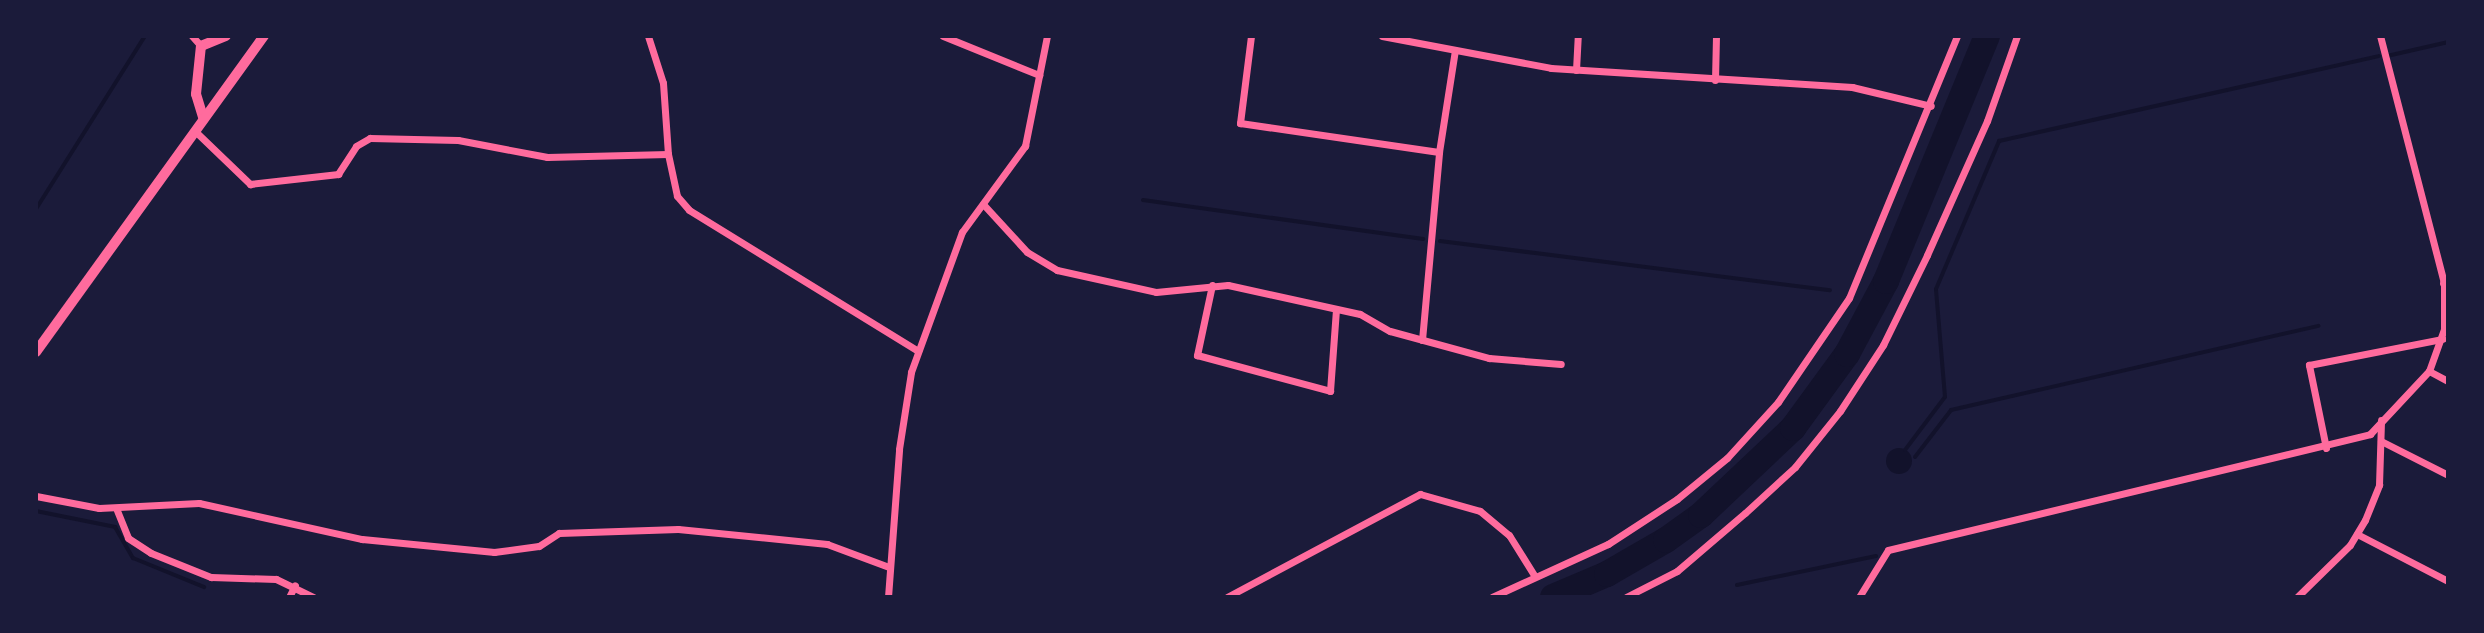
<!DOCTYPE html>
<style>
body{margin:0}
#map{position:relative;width:2484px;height:633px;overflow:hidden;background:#1b1b3a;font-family:"Source Sans 3",sans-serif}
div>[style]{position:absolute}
.water>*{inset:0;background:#12122b}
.round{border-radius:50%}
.stream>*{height:4px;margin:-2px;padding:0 2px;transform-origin:2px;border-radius:2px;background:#12122b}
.river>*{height:26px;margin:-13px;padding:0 13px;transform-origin:13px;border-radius:13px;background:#12122b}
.minor>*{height:7px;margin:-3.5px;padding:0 3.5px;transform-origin:3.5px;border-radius:3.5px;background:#ff6b9d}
.tertiary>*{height:9px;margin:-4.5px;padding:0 4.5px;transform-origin:4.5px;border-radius:4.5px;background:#ff6b9d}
.secondary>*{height:10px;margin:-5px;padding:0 5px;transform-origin:5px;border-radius:5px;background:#ff6b9d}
span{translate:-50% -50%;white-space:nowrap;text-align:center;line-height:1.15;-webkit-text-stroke:8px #1b1b3a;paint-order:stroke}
.frame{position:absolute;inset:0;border:38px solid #1b1b3a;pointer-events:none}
</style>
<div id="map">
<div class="water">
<i class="round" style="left:1886px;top:448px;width:26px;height:26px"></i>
</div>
<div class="stream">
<i style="left:2387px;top:56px;width:63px;rotate:-12.9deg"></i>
<i style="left:1143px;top:200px;width:283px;rotate:7.9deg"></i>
<i style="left:36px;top:209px;width:204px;rotate:-57.8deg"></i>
<i style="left:1440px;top:241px;width:393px;rotate:7.2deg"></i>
<i style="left:1905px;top:450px;width:66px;rotate:-53deg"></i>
<i style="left:1945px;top:397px;width:108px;rotate:-94.8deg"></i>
<i style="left:1936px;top:289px;width:161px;rotate:-66.9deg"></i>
<i style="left:1999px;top:141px;width:389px;rotate:-12.6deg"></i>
<i style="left:1915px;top:457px;width:59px;rotate:-52.5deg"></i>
<i style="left:1951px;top:410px;width:377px;rotate:-12.9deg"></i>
<i style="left:36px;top:511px;width:81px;rotate:11.4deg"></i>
<i style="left:115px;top:527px;width:36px;rotate:60deg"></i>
<i style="left:133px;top:558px;width:77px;rotate:22.2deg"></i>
<i style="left:1737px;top:585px;width:142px;rotate:-11.8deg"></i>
</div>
<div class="river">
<i style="left:1553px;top:597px;width:59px;rotate:-23.1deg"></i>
<i style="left:1607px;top:574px;width:68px;rotate:-30deg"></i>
<i style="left:1666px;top:540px;width:43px;rotate:-35.5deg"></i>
<i style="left:1701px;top:515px;width:127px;rotate:-43.4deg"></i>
<i style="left:1793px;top:428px;width:92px;rotate:-53.9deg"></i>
<i style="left:1847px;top:354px;width:83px;rotate:-61.9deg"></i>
<i style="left:1886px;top:281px;width:265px;rotate:-67.6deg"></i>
</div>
<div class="minor">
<i style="left:192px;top:36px;width:13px;rotate:48deg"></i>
<i style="left:648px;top:36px;width:49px;rotate:72.3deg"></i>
<i style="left:663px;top:83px;width:71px;rotate:86deg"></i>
<i style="left:668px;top:154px;width:43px;rotate:77.9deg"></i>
<i style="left:677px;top:196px;width:18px;rotate:49deg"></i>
<i style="left:689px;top:210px;width:269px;rotate:31.6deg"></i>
<i style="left:943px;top:36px;width:104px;rotate:22.1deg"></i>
<i style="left:1251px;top:36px;width:88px;rotate:97.2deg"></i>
<i style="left:1240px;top:123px;width:201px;rotate:8.3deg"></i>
<i style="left:1382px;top:36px;width:172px;rotate:10.7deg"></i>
<i style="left:1551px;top:68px;width:302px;rotate:3.6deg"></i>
<i style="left:1852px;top:87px;width:81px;rotate:13.5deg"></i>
<i style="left:1576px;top:70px;width:34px;rotate:-87deg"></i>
<i style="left:1715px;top:80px;width:44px;rotate:-88.7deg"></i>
<i style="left:197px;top:133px;width:74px;rotate:43.9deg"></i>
<i style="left:250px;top:184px;width:89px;rotate:-6.5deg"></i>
<i style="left:338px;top:174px;width:33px;rotate:-57deg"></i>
<i style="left:356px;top:146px;width:16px;rotate:-30deg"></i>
<i style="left:370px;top:138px;width:88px;rotate:1.3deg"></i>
<i style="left:458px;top:140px;width:91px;rotate:10.8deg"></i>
<i style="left:547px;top:157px;width:121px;rotate:-1.4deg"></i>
<i style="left:983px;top:204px;width:65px;rotate:47.5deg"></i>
<i style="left:1027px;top:252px;width:35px;rotate:31deg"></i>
<i style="left:1057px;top:270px;width:101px;rotate:12.5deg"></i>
<i style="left:1156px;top:292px;width:72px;rotate:-5.6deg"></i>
<i style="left:1228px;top:285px;width:135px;rotate:12.4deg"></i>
<i style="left:1360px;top:314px;width:34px;rotate:30deg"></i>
<i style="left:1390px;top:331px;width:103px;rotate:15.3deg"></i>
<i style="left:1489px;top:358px;width:72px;rotate:4.8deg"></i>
<i style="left:1212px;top:285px;width:72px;rotate:102.1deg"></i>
<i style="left:1197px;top:355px;width:138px;rotate:15.1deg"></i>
<i style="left:1330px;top:391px;width:82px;rotate:-85.8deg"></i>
<i style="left:1422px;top:340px;width:189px;rotate:-84.8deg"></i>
<i style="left:1439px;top:152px;width:103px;rotate:-81.1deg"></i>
<i style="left:2429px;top:371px;width:21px;rotate:28deg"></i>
<i style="left:2381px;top:441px;width:75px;rotate:26.9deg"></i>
<i style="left:2326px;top:448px;width:85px;rotate:-101.6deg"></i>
<i style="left:2309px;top:365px;width:136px;rotate:-11.1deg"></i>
<i style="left:36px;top:496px;width:64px;rotate:10.8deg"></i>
<i style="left:99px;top:508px;width:100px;rotate:-2.9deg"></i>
<i style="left:199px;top:503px;width:167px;rotate:12.5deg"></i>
<i style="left:362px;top:539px;width:133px;rotate:5.6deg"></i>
<i style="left:494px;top:552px;width:45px;rotate:-7.6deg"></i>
<i style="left:539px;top:546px;width:24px;rotate:-33deg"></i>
<i style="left:559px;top:533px;width:119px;rotate:-1.9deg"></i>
<i style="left:678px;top:529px;width:150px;rotate:5.7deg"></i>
<i style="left:827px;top:544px;width:66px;rotate:20.4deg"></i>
<i style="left:116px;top:508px;width:32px;rotate:68deg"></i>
<i style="left:128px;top:538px;width:27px;rotate:33deg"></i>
<i style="left:151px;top:553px;width:65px;rotate:21.8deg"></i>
<i style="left:211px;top:577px;width:65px;rotate:1.8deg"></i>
<i style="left:276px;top:579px;width:41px;rotate:25.9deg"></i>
<i style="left:2357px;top:534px;width:102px;rotate:27.3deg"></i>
<i style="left:289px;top:597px;width:13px;rotate:-63deg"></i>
<i style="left:888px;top:597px;width:148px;rotate:-85.7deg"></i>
<i style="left:899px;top:449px;width:78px;rotate:-81.1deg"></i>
<i style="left:911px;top:372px;width:149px;rotate:-70deg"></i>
<i style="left:962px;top:232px;width:107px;rotate:-53.8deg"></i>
<i style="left:1025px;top:146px;width:112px;rotate:-78.7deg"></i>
<i style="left:1227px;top:597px;width:219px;rotate:-28.1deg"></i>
<i style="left:1420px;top:494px;width:62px;rotate:15.8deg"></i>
<i style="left:1480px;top:511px;width:38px;rotate:40deg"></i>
<i style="left:1509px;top:535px;width:47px;rotate:58deg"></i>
<i style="left:1492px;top:597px;width:128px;rotate:-24.6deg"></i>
<i style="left:1608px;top:544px;width:82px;rotate:-33.1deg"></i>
<i style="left:1677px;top:499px;width:65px;rotate:-39.4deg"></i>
<i style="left:1727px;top:458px;width:76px;rotate:-47.7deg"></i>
<i style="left:1778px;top:402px;width:126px;rotate:-55.7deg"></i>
<i style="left:1849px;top:298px;width:283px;rotate:-67.6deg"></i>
<i style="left:1626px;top:597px;width:57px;rotate:-27deg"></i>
<i style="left:1677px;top:571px;width:89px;rotate:-40.5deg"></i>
<i style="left:1745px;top:513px;width:68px;rotate:-42.6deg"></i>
<i style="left:1795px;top:467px;width:72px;rotate:-51.2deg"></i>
<i style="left:1840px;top:411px;width:79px;rotate:-56.9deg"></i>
<i style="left:1883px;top:345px;width:100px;rotate:-63.9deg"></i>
<i style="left:1927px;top:255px;width:147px;rotate:-65.9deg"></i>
<i style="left:1987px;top:121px;width:90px;rotate:-70.6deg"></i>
<i style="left:1859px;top:597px;width:55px;rotate:-58.3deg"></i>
<i style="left:1888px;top:550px;width:496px;rotate:-13.5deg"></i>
<i style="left:2370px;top:434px;width:86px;rotate:-46.9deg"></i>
<i style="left:2429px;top:371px;width:45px;rotate:-70.3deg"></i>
<i style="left:2444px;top:329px;width:46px;rotate:-90deg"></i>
<i style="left:2444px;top:283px;width:255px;rotate:-104.5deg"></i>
<i style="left:2297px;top:597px;width:74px;rotate:-44.5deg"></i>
<i style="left:2350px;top:545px;width:29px;rotate:-59deg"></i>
<i style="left:2365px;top:520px;width:38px;rotate:-68deg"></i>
<i style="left:2379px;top:485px;width:65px;rotate:-88.2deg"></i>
</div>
<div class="tertiary">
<i style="left:2444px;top:283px;width:4px;rotate:27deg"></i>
</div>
<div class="secondary">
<i style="left:203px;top:117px;width:24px;rotate:-107deg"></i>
<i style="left:196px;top:94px;width:48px;rotate:-84.1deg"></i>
<i style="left:201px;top:46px;width:27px;rotate:-22deg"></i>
<i style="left:36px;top:352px;width:390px;rotate:-54.2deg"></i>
</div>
<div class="frame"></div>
</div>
